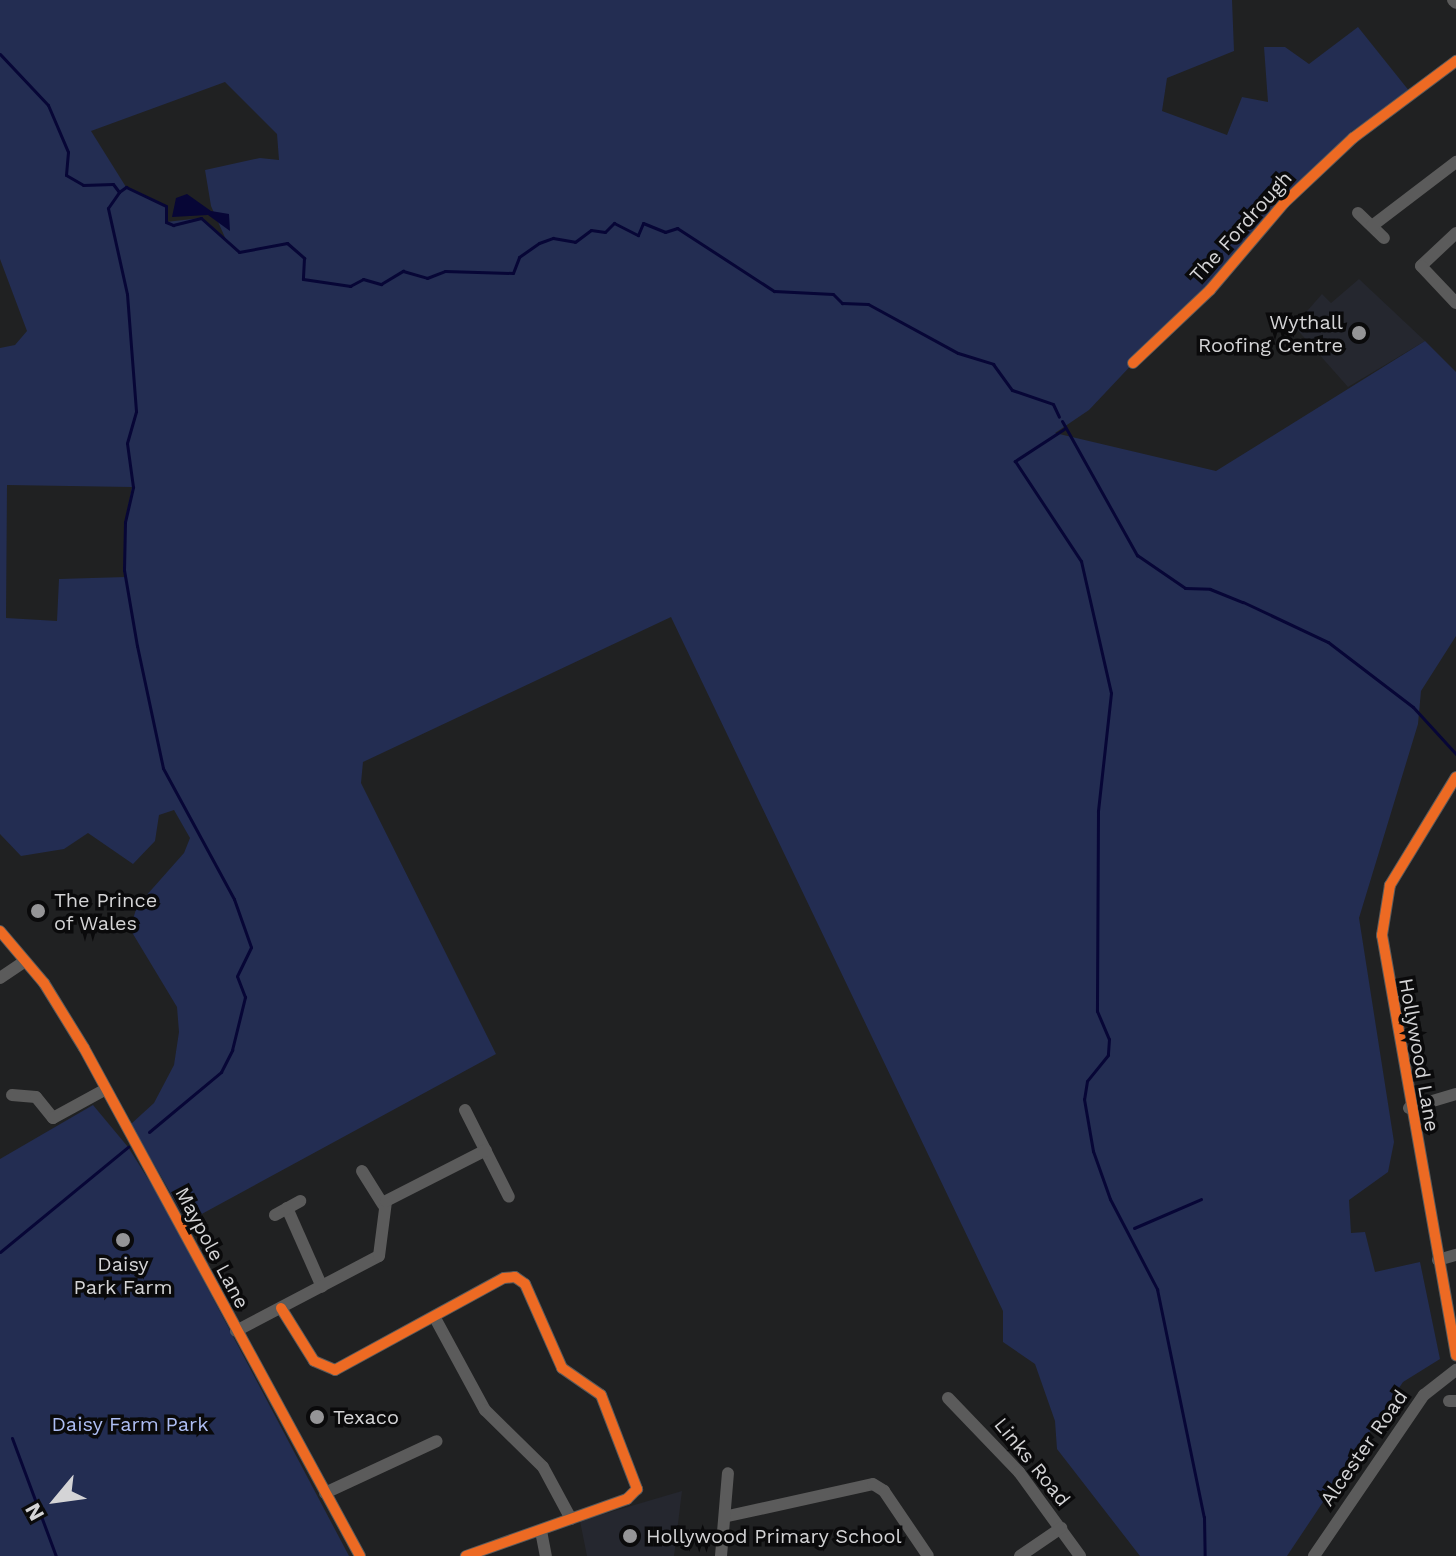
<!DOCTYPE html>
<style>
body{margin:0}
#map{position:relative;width:1456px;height:1556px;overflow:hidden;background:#202122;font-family:"Work Sans",sans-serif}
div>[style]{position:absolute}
.built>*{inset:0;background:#25272f}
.green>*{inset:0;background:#232d52}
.water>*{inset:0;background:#070636}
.stream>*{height:3px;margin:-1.5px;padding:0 1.5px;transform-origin:1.5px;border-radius:1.5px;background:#070636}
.minor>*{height:12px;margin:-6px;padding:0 6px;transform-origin:6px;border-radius:6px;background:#5b5b5b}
.cycleway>*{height:10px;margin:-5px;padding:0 5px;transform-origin:5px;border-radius:5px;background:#ed6a23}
.dots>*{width:22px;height:22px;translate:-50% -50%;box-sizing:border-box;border:4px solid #0a0a0b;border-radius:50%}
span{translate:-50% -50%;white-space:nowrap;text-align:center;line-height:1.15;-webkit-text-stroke:7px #0a0a0b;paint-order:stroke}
.street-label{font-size:20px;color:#d4d4d6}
.poi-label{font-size:20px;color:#d4d4d6}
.right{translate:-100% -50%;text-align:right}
.left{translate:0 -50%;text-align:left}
.park-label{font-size:20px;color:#aebef3}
.north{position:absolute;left:16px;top:1460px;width:80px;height:80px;-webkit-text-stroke:6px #0a0a0b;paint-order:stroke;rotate:241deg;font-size:22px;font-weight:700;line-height:32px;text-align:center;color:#d4d4d6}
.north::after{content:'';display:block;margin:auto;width:28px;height:36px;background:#d4d4d6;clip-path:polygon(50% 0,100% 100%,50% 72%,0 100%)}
</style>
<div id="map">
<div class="built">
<i style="clip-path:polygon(1359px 279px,1425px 341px,1348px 387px,1294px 326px,1322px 294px,1331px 303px)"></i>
<i style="clip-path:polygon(682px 1491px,674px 1556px,587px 1556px,580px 1521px)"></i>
</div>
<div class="green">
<i style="clip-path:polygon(evenodd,0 0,1232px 0,1234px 51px,1167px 78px,1162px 111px,1227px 135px,1242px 97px,1268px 102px,1264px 47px,1285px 47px,1309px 64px,1358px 27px,1410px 92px,1352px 131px,1089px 410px,1055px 433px,1216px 471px,1425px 341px,1456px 372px,1456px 636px,1421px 691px,1418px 724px,1359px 918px,1394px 1142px,1388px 1172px,1349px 1200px,1351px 1233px,1365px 1232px,1375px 1272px,1420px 1262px,1440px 1359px,1403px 1382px,1287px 1556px,1140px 1556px,1057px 1449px,1055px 1421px,1035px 1364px,1003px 1342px,1003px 1311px,671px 617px,363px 762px,361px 783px,496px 1054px,187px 1222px,131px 1124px,154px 1103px,174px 1065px,179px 1032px,177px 1007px,130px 929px,137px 906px,184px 853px,190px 838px,174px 810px,159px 815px,155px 841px,133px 864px,88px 833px,64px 849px,21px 856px,0 834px,0 348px,15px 345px,27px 331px,0 259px,0 0,225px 82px,277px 134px,279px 160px,260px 158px,205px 170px,211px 206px,227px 242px,201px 218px,166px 222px,166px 206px,126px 187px,91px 131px,225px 82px,0 0,7px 485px,132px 487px,125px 522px,126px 577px,59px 579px,57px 621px,6px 618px,7px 485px)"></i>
<i style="clip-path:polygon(93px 1105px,128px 1147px,160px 1198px,349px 1556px,0 1556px,0 1159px)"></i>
</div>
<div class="water">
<i style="clip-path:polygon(187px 194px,211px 211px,229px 214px,230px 231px,208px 215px,172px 217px,176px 198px)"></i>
</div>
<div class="stream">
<i style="left:0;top:54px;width:70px;rotate:46.7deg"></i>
<i style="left:48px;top:105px;width:51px;rotate:66.9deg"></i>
<i style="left:68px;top:152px;width:23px;rotate:95deg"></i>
<i style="left:66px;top:175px;width:20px;rotate:30deg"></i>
<i style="left:83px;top:185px;width:30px;rotate:-2deg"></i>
<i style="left:113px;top:184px;width:10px;rotate:53deg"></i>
<i style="left:1062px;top:421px;width:154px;rotate:60.8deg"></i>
<i style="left:1137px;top:555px;width:58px;rotate:34.5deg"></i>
<i style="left:1185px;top:588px;width:25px;rotate:2deg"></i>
<i style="left:1210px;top:589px;width:35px;rotate:22deg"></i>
<i style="left:1243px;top:602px;width:94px;rotate:25.2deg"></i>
<i style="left:1328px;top:642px;width:107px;rotate:37.4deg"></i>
<i style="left:1413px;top:707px;width:64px;rotate:47.5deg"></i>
<i style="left:1064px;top:429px;width:59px;rotate:146.9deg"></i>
<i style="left:1015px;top:461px;width:120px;rotate:56.6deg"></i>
<i style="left:1081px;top:561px;width:135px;rotate:77.2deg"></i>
<i style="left:1111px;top:693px;width:119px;rotate:96.3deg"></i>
<i style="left:1098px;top:811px;width:200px;rotate:90.3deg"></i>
<i style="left:1097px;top:1011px;width:30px;rotate:67deg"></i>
<i style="left:1109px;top:1039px;width:16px;rotate:94deg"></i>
<i style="left:1108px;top:1055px;width:33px;rotate:129deg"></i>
<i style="left:1087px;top:1081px;width:18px;rotate:99deg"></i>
<i style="left:1084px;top:1099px;width:53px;rotate:80.2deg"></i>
<i style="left:1093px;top:1151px;width:51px;rotate:70.5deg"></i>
<i style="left:1110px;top:1199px;width:102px;rotate:62.4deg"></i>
<i style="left:1157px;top:1289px;width:233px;rotate:78.4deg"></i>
<i style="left:1204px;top:1517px;width:39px;rotate:89deg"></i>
<i style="left:149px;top:1132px;width:94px;rotate:-39.8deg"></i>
<i style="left:221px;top:1072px;width:25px;rotate:-63deg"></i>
<i style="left:232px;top:1050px;width:55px;rotate:-76.2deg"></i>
<i style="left:245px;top:997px;width:22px;rotate:-111deg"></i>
<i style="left:237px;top:976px;width:32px;rotate:-64deg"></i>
<i style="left:251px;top:947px;width:51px;rotate:-109.5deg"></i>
<i style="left:234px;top:899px;width:149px;rotate:-118.5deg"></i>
<i style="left:163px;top:768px;width:125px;rotate:-102deg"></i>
<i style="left:137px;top:646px;width:77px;rotate:-99.7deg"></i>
<i style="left:124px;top:570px;width:48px;rotate:-88.8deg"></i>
<i style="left:125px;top:522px;width:36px;rotate:-77deg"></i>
<i style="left:133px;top:487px;width:44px;rotate:-97.8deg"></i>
<i style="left:127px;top:443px;width:33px;rotate:-74deg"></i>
<i style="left:136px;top:411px;width:117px;rotate:-94.4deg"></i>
<i style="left:127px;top:294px;width:88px;rotate:-102.5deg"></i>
<i style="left:108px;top:208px;width:19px;rotate:-55deg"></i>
<i style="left:119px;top:192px;width:9px;rotate:-36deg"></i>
<i style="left:126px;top:187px;width:44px;rotate:25.4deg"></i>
<i style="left:166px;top:206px;width:16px;rotate:90deg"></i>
<i style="left:166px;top:222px;width:8px;rotate:23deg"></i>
<i style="left:173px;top:225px;width:29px;rotate:-14deg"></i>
<i style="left:201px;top:218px;width:51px;rotate:41.8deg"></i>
<i style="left:239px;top:252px;width:49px;rotate:-10.6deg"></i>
<i style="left:287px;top:243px;width:23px;rotate:41deg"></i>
<i style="left:304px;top:258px;width:21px;rotate:93deg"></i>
<i style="left:303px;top:279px;width:48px;rotate:8.5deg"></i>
<i style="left:350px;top:286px;width:15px;rotate:-28deg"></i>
<i style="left:363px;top:279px;width:19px;rotate:16deg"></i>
<i style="left:381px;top:284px;width:26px;rotate:-31deg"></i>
<i style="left:403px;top:271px;width:25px;rotate:16deg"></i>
<i style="left:427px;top:278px;width:19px;rotate:-21deg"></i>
<i style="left:445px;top:271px;width:68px;rotate:1.7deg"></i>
<i style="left:513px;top:273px;width:17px;rotate:-69deg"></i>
<i style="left:519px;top:257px;width:24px;rotate:-35deg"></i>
<i style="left:539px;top:243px;width:15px;rotate:-20deg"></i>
<i style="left:553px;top:238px;width:22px;rotate:10deg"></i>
<i style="left:575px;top:242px;width:20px;rotate:-37deg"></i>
<i style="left:591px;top:230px;width:14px;rotate:8deg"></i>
<i style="left:605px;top:232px;width:13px;rotate:-45deg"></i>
<i style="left:614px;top:223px;width:27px;rotate:27deg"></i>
<i style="left:638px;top:235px;width:13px;rotate:-67deg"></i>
<i style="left:643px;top:223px;width:24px;rotate:22deg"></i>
<i style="left:665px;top:232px;width:13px;rotate:-18deg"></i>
<i style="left:677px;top:228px;width:116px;rotate:33deg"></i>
<i style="left:774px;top:291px;width:59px;rotate:2.9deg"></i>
<i style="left:833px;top:294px;width:13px;rotate:45deg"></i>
<i style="left:842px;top:303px;width:26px;rotate:2deg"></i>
<i style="left:868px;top:304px;width:102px;rotate:28.6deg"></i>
<i style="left:958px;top:353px;width:37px;rotate:17deg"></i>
<i style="left:993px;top:364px;width:32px;rotate:54deg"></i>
<i style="left:1012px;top:390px;width:43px;rotate:18.9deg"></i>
<i style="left:1053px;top:404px;width:14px;rotate:65deg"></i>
<i style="left:1134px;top:1228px;width:73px;rotate:-23.4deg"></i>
<i style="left:0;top:1252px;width:166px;rotate:-39.4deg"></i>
<i style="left:12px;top:1438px;width:126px;rotate:69.6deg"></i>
</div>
<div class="minor">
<i style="left:1453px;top:0;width:4px;rotate:45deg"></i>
<i style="left:1358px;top:213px;width:36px;rotate:44deg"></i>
<i style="left:1372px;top:226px;width:106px;rotate:-37.3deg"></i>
<i style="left:1456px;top:233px;width:48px;rotate:136.7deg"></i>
<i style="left:1421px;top:266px;width:51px;rotate:46.6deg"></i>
<i style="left:1133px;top:363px;width:106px;rotate:-43.5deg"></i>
<i style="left:1210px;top:290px;width:114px;rotate:-49.6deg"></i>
<i style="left:1284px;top:203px;width:95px;rotate:-43.3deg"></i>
<i style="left:1353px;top:138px;width:129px;rotate:-36.8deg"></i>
<i style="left:1456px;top:777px;width:127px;rotate:121.4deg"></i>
<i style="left:1390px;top:885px;width:51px;rotate:99.1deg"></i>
<i style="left:1382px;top:935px;width:427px;rotate:80deg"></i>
<i style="left:0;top:931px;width:68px;rotate:49.8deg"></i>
<i style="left:44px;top:983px;width:76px;rotate:58.4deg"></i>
<i style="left:84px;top:1048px;width:578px;rotate:61.48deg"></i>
<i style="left:0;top:978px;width:30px;rotate:-34deg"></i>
<i style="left:12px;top:1095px;width:24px;rotate:5deg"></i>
<i style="left:36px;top:1097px;width:27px;rotate:51deg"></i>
<i style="left:53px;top:1118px;width:60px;rotate:-28.7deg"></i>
<i style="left:1409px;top:1108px;width:49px;rotate:-16.6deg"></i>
<i style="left:465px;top:1110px;width:97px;rotate:63.2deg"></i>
<i style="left:362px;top:1171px;width:40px;rotate:58deg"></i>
<i style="left:287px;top:1208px;width:86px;rotate:66.1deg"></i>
<i style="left:275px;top:1215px;width:29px;rotate:-29deg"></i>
<i style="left:1438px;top:1260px;width:19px;rotate:-16deg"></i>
<i style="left:281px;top:1308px;width:62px;rotate:58.1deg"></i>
<i style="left:314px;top:1361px;width:23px;rotate:23deg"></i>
<i style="left:335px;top:1370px;width:192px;rotate:-28.6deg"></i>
<i style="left:504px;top:1278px;width:11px;rotate:-5deg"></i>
<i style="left:515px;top:1277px;width:12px;rotate:35deg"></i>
<i style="left:525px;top:1284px;width:92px;rotate:66.2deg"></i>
<i style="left:562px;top:1368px;width:47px;rotate:34.7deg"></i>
<i style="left:601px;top:1395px;width:101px;rotate:69deg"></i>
<i style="left:637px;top:1489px;width:14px;rotate:135deg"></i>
<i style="left:627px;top:1499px;width:171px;rotate:160.5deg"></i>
<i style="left:435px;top:1318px;width:105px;rotate:61.5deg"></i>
<i style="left:485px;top:1410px;width:81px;rotate:44.5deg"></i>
<i style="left:543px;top:1467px;width:59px;rotate:61.7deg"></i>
<i style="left:236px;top:1331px;width:161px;rotate:-27.7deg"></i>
<i style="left:379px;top:1256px;width:55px;rotate:-82.7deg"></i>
<i style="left:386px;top:1201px;width:112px;rotate:-27deg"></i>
<i style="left:948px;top:1398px;width:103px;rotate:46.2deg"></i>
<i style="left:1019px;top:1472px;width:104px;rotate:54deg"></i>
<i style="left:1449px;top:1401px;width:7px"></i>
<i style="left:325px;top:1493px;width:123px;rotate:-24.9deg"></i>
<i style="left:728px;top:1516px;width:148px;rotate:-12.4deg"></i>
<i style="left:873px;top:1484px;width:13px;rotate:32deg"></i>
<i style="left:884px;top:1491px;width:78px;rotate:55.9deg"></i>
<i style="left:541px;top:1531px;width:25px;rotate:79deg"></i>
<i style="left:721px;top:1556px;width:83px;rotate:-85.2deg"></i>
<i style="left:1020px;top:1556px;width:50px;rotate:-34.3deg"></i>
<i style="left:1314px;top:1556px;width:195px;rotate:-55.7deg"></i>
<i style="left:1424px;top:1395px;width:41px;rotate:-38deg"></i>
</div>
<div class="cycleway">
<i style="left:1133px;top:363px;width:106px;rotate:-43.5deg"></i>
<i style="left:1210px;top:290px;width:114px;rotate:-49.6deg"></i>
<i style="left:1284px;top:203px;width:95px;rotate:-43.3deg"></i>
<i style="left:1353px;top:138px;width:129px;rotate:-36.8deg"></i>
<i style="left:1456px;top:777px;width:127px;rotate:121.4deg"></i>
<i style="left:1390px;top:885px;width:51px;rotate:99.1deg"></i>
<i style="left:1382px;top:935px;width:427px;rotate:80deg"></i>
<i style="left:0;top:931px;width:68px;rotate:49.8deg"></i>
<i style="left:44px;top:983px;width:76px;rotate:58.4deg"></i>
<i style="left:84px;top:1048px;width:578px;rotate:61.48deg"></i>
<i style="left:281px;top:1308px;width:62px;rotate:58.1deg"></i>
<i style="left:314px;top:1361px;width:23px;rotate:23deg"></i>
<i style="left:335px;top:1370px;width:192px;rotate:-28.6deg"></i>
<i style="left:504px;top:1278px;width:11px;rotate:-5deg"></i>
<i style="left:515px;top:1277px;width:12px;rotate:35deg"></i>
<i style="left:525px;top:1284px;width:92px;rotate:66.2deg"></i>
<i style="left:562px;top:1368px;width:47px;rotate:34.7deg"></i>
<i style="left:601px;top:1395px;width:101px;rotate:69deg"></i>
<i style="left:637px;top:1489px;width:14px;rotate:135deg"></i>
<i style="left:627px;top:1499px;width:171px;rotate:160.5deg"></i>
</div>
<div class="dots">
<i style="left:1359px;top:333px;background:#959597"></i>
<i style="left:38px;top:911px;background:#959597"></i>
<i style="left:123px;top:1240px;background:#959597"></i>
<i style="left:317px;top:1417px;background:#959597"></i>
<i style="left:630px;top:1536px;background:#959597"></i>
</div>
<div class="street-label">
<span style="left:1241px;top:227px;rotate:-48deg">The Fordrough</span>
<span style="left:1419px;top:1055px;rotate:80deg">Hollywood Lane</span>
<span style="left:212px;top:1248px;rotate:62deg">Maypole Lane</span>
<span style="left:1364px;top:1448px;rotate:-55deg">Alcester Road</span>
<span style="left:1032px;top:1462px;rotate:51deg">Links Road</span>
</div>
<div class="poi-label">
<span class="right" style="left:1343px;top:334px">Wythall<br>Roofing Centre</span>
<span class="left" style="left:54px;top:912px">The Prince<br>of Wales</span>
<span style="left:123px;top:1276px">Daisy<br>Park Farm</span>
<span class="left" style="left:333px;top:1417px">Texaco</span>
<span class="left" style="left:646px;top:1536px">Hollywood Primary School</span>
</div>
<div class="park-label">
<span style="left:130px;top:1424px">Daisy Farm Park</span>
</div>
<div class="north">N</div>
</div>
